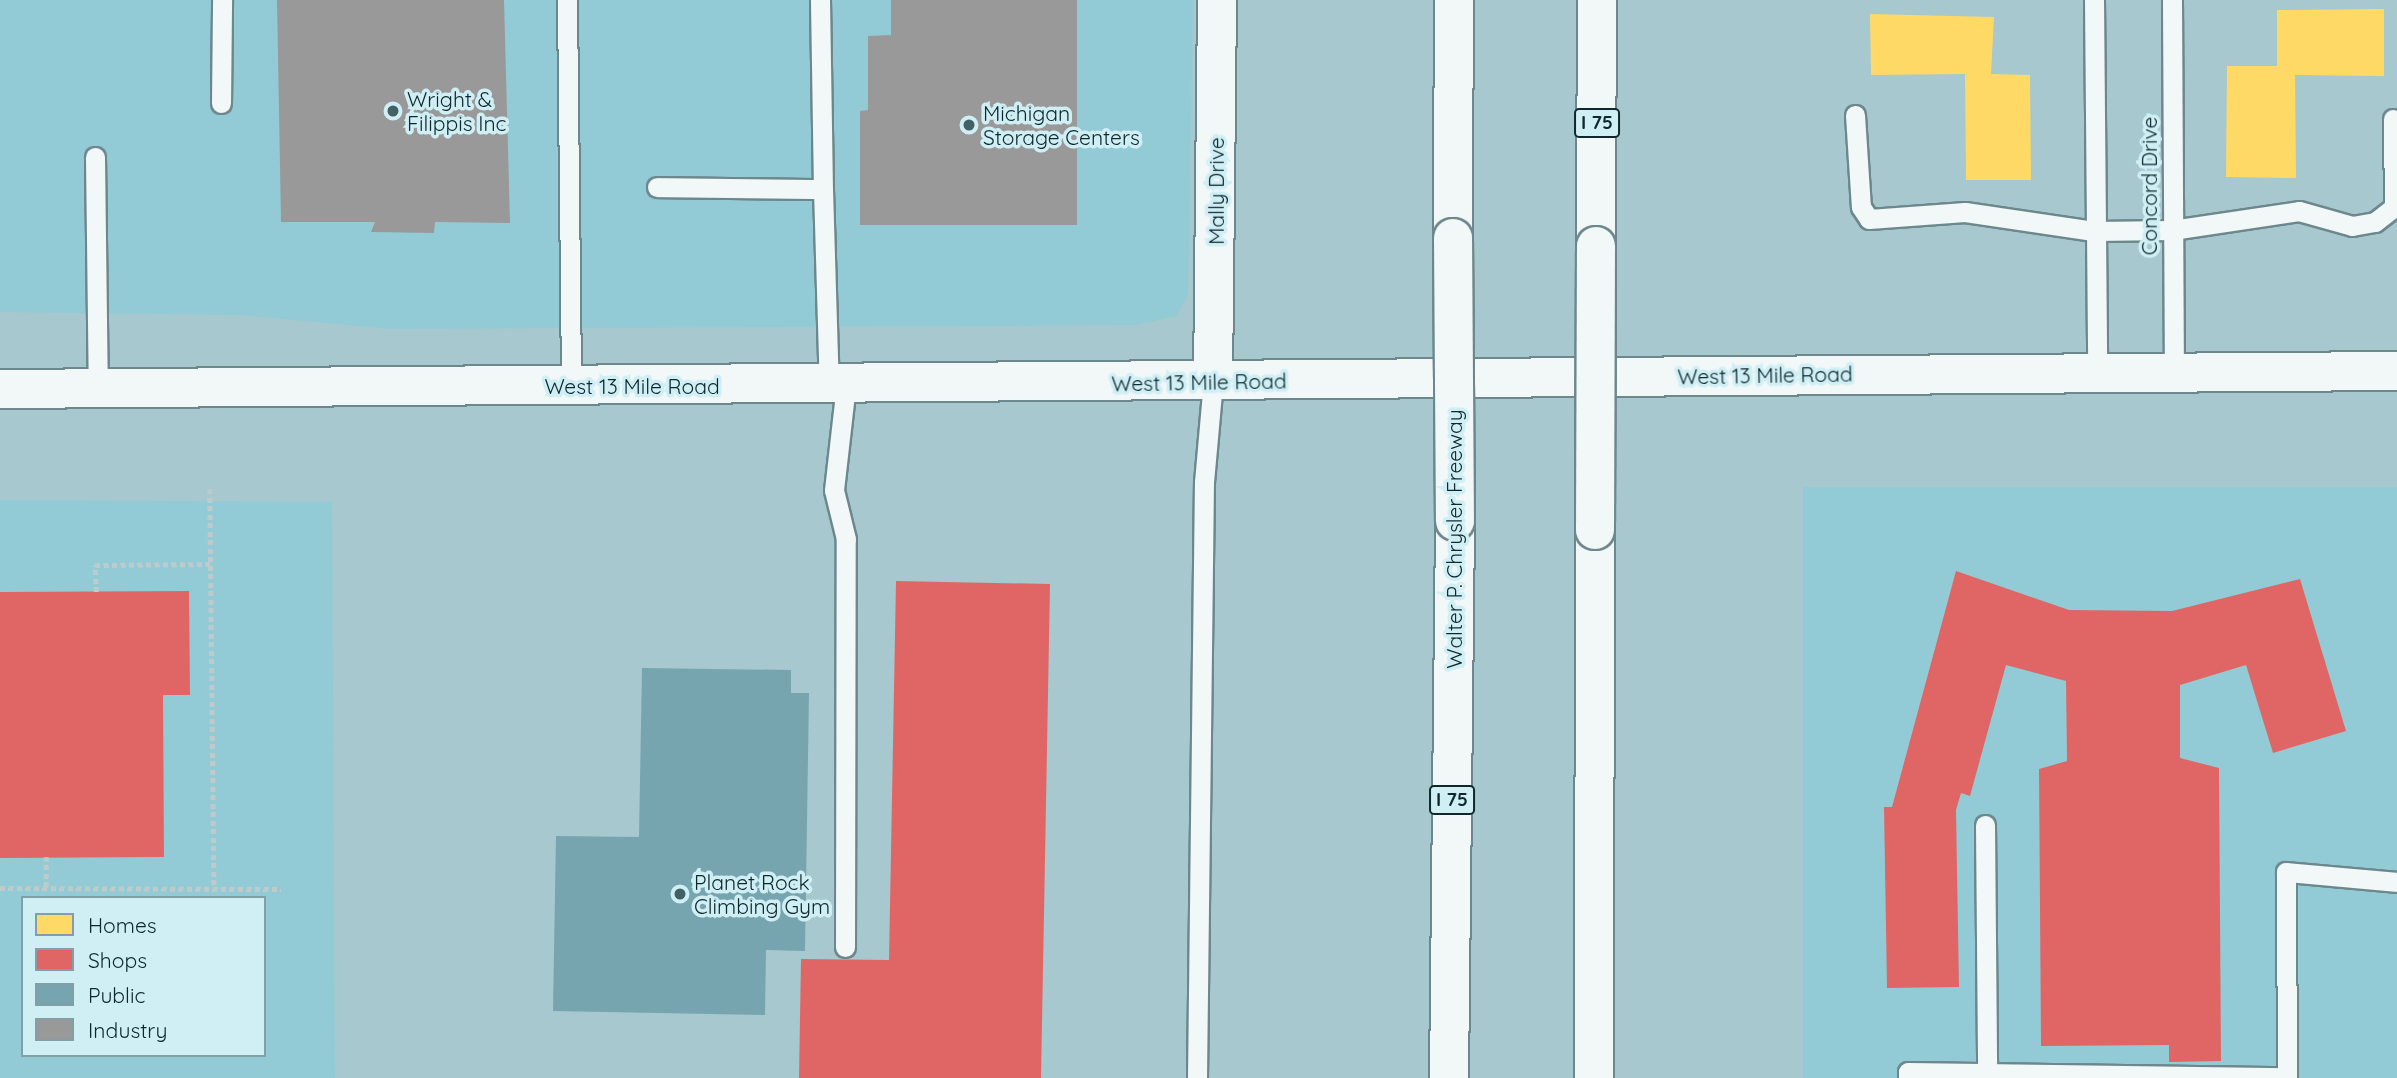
<!DOCTYPE html>
<style>
body{margin:0}
#map{position:relative;width:2397px;height:1078px;overflow:hidden;background:#a6c8ce;font-family:Quicksand,sans-serif}
div>[style]{position:absolute}
[style*='--x']{left:calc(var(--x)*1px);top:calc(var(--y)*1px);width:calc(var(--w)*1px);rotate:calc(var(--a)*1deg)}
.built>*{inset:0;background:#92cbd5;transform-origin:0 0}
.homes>*{inset:0;background:#ffd966}
.shops>*{inset:0;background:#e06666}
.public>*{inset:0;background:#76a5af}
.industry>*{inset:0;background:#999}
.path>*{height:4.5px;margin-top:-2.25px;transform-origin:0;background:repeating-linear-gradient(90deg,#bfcacb 0 5px,transparent 0 8.5px)}
.roads{filter:drop-shadow(2px 0 #6d888d) drop-shadow(-2px 0 #6d888d) drop-shadow(0 2px #6d888d) drop-shadow(0 -2px #6d888d)}
.service>*{height:19px;margin:-9.5px;padding:0 9.5px;transform-origin:9.5px;border-radius:9.5px;background:#f2f7f8}
.minor>*{height:38px;margin:-19px;padding:0 19px;transform-origin:19px;border-radius:19px;background:#f2f7f8}
.secondary>*{height:38px;margin:-19px;padding:0 19px;transform-origin:19px;border-radius:19px;background:#f2f7f8}
.motorway>*{height:38px;margin:-19px;padding:0 19px;transform-origin:19px;border-radius:19px;background:#f2f7f8}
.bridges{filter:drop-shadow(2px 0 #6d888d) drop-shadow(-2px 0 #6d888d) drop-shadow(0 2px #6d888d) drop-shadow(0 -2px #6d888d)}
.motorway-bridge>*{height:38px;margin:-19px;padding:0 19px;transform-origin:19px;border-radius:19px;background:#f2f7f8}
.dots>*{width:19px;height:19px;translate:-50% -50%;box-sizing:border-box;border:4px solid #d0eff5;border-radius:50%}
span{translate:-50% -50%;white-space:nowrap;text-align:center;line-height:1.15;-webkit-text-stroke:7px #d0eff5;paint-order:stroke}
.shield-label span{padding:2px 5px;background:#d0eff5;border:2px solid;border-radius:5px;-webkit-text-stroke-width:0}
.shield-label{font-size:19px;color:#0e282d;font-weight:700}
.poi-label{font-size:21px;color:#0e282d}
.left{translate:0 -50%;text-align:left}
.street-label{font-size:21px;color:#0e282d}
.legend{position:absolute;left:21px;top:896px;width:245px;height:161px;box-sizing:border-box;background:#d0eff5;border:2px solid #829fa5;margin:0;padding:9px 12px;list-style:none;font-size:21px;color:#0e282d}
.legend li{display:flex;align-items:center;gap:14px;height:35px}
.legend b{width:35px;border:2px solid #829fa5}
</style>
<div id="map">
<div class="built">
<div style="clip-path:polygon(0 0,1193px 0,1188px 295px,1176px 316px,1136px 325px,391px 329px,240px 315px,0 312px)"></div>
<div style="left:2397px;top:487px;width:591px;height:594px;rotate:90deg"></div>
<div style="clip-path:polygon(evenodd,0 500px,332px 502px,335px 1078px,0 1078px,0 500px,23px 898px,264px 898px,264px 1055px,23px 1055px,23px 898px)"></div>
</div>
<div class="homes">
<div style="clip-path:polygon(2384px 9px,2384px 76px,2295px 75px,2296px 178px,2226px 177px,2227px 66px,2277px 66px,2277px 10px)"></div>
<div style="clip-path:polygon(1870px 14px,1994px 17px,1991px 74px,2030px 75px,2031px 180px,1966px 180px,1965px 74px,1871px 75px)"></div>
</div>
<div class="shops">
<div style="clip-path:polygon(1956px 571px,2069px 610px,2172px 611px,2300px 579px,2346px 731px,2273px 753px,2246px 665px,2180px 685px,2180px 758px,2219px 768px,2221px 1061px,2169px 1062px,2169px 1045px,2041px 1046px,2039px 769px,2067px 761px,2066px 681px,2006px 665px,1970px 796px,1961px 793px,1956px 810px,1959px 987px,1887px 988px,1884px 807px,1892px 807px)"></div>
<div style="clip-path:polygon(896px 581px,1050px 584px,1041px 1078px,799px 1078px,801px 959px,889px 960px)"></div>
<div style="clip-path:polygon(189px 591px,190px 695px,163px 695px,164px 857px,0 858px,0 592px)"></div>
</div>
<div class="public">
<div style="clip-path:polygon(642px 668px,791px 670px,791px 693px,809px 693px,805px 951px,766px 950px,765px 1015px,553px 1011px,556px 836px,639px 837px)"></div>
</div>
<div class="industry">
<div style="clip-path:polygon(277px 0,504px 0,510px 223px,435px 222px,434px 233px,371px 232px,375px 222px,281px 222px)"></div>
<div style="clip-path:polygon(891px 0,1077px 0,1077px 225px,860px 225px,860px 111px,868px 110px,868px 36px,891px 35px)"></div>
</div>
<div class="path">
<div style="--x:210;--y:489;--w:398;--a:89.4"></div>
<div style="--x:96;--y:592;--w:27;--a:-92"></div>
<div style="--x:95;--y:565;--w:117;--a:-0.5"></div>
<div style="--x:46;--y:887;--w:30;--a:-90"></div>
<div style="--x:0;--y:888;--w:281;--a:0.2"></div>
</div>
<div class="roads">
<div class="service">
<div style="--x:567;--y:0;--w:386;--a:89.4"></div>
<div style="--x:820;--y:0;--w:189;--a:89.1"></div>
<div style="--x:2094;--y:0;--w:371;--a:89.5"></div>
<div style="--x:2172;--y:0;--w:372;--a:89.7"></div>
<div style="--x:221;--y:103;--w:103;--a:-89.4"></div>
<div style="--x:1855;--y:115;--w:92;--a:86.3"></div>
<div style="--x:1861;--y:207;--w:14;--a:56"></div>
<div style="--x:1869;--y:219;--w:96;--a:-4.2"></div>
<div style="--x:1965;--y:212;--w:130;--a:8.4"></div>
<div style="--x:2094;--y:231;--w:78;--a:-0.7"></div>
<div style="--x:2172;--y:230;--w:128;--a:-8.5"></div>
<div style="--x:2299;--y:211;--w:55;--a:15.8"></div>
<div style="--x:2352;--y:226;--w:23;--a:-10"></div>
<div style="--x:2375;--y:222;--w:24;--a:-38"></div>
<div style="--x:2394;--y:207;--w:88;--a:-90.7"></div>
<div style="--x:95;--y:157;--w:232;--a:89.3"></div>
<div style="--x:657;--y:187;--w:166;--a:0.7"></div>
<div style="--x:823;--y:189;--w:197;--a:88.3"></div>
<div style="--x:1985;--y:825;--w:247;--a:89.5"></div>
<div style="--x:845;--y:947;--w:408;--a:-89.9"></div>
<div style="--x:846;--y:539;--w:50;--a:-103.8"></div>
<div style="--x:834;--y:490;--w:106;--a:-83.5"></div>
<div style="--x:1197;--y:1078;--w:596;--a:-89.33"></div>
<div style="--x:1204;--y:482;--w:100;--a:-84.9"></div>
<div style="--x:1908;--y:1078;--w:6;--a:-90"></div>
<div style="--x:1908;--y:1072;--w:379;--a:0.8"></div>
<div style="--x:2287;--y:1078;--w:206;--a:-90.3"></div>
<div style="--x:2286;--y:872;--w:111;--a:5.1"></div>
</div>
<div class="minor">
<div style="--x:1213;--y:382;--w:382;--a:-89.4"></div>
</div>
<div class="secondary">
<div style="--x:0;--y:389;--w:2397;--a:-0.43"></div>
</div>
<div class="motorway">
<div style="--x:1453;--y:238;--w:238;--a:-89.8"></div>
<div style="--x:1596;--y:246;--w:246;--a:-89.8"></div>
<div style="--x:1449;--y:1078;--w:557;--a:-89.38"></div>
<div style="--x:1594;--y:1078;--w:548;--a:-89.9"></div>
</div>
</div>
<div class="bridges">
<div class="motorway-bridge">
<div style="--x:1453;--y:238;--w:283;--a:89.6"></div>
<div style="--x:1595;--y:530;--w:284;--a:-89.8"></div>
</div>
</div>
<div class="dots">
<div style="left:393px;top:111px;background:#436065"></div>
<div style="left:969px;top:125px;background:#436065"></div>
<div style="left:680px;top:894px;background:#436065"></div>
</div>
<div class="shield-label">
<span style="left:1597px;top:123px">I 75</span>
<span style="left:1452px;top:800px">I 75</span>
</div>
<div class="poi-label">
<span class="left" style="left:407px;top:111px">Wright &amp;<br>Filippis Inc</span>
<span class="left" style="left:983px;top:125px">Michigan<br>Storage Centers</span>
<span class="left" style="left:694px;top:894px">Planet Rock<br>Climbing Gym</span>
</div>
<div class="street-label">
<span style="left:2149px;top:186px;rotate:-90deg">Concord Drive</span>
<span style="left:1216px;top:191px;rotate:-90deg">Mally Drive</span>
<span style="left:1765px;top:375px;rotate:-1deg">West 13 Mile Road</span>
<span style="left:1199px;top:382px;rotate:-1deg">West 13 Mile Road</span>
<span style="left:632px;top:386px">West 13 Mile Road</span>
<span style="left:1454px;top:539px;rotate:-90deg">Walter P. Chrysler Freeway</span>
</div>
<ul class="legend">
<li><b style="height:19px;background:#ffd966"></b>Homes</li>
<li><b style="height:19px;background:#e06666"></b>Shops</li>
<li><b style="height:19px;background:#76a5af"></b>Public</li>
<li><b style="height:19px;background:#999"></b>Industry</li>
</ul>
</div>
